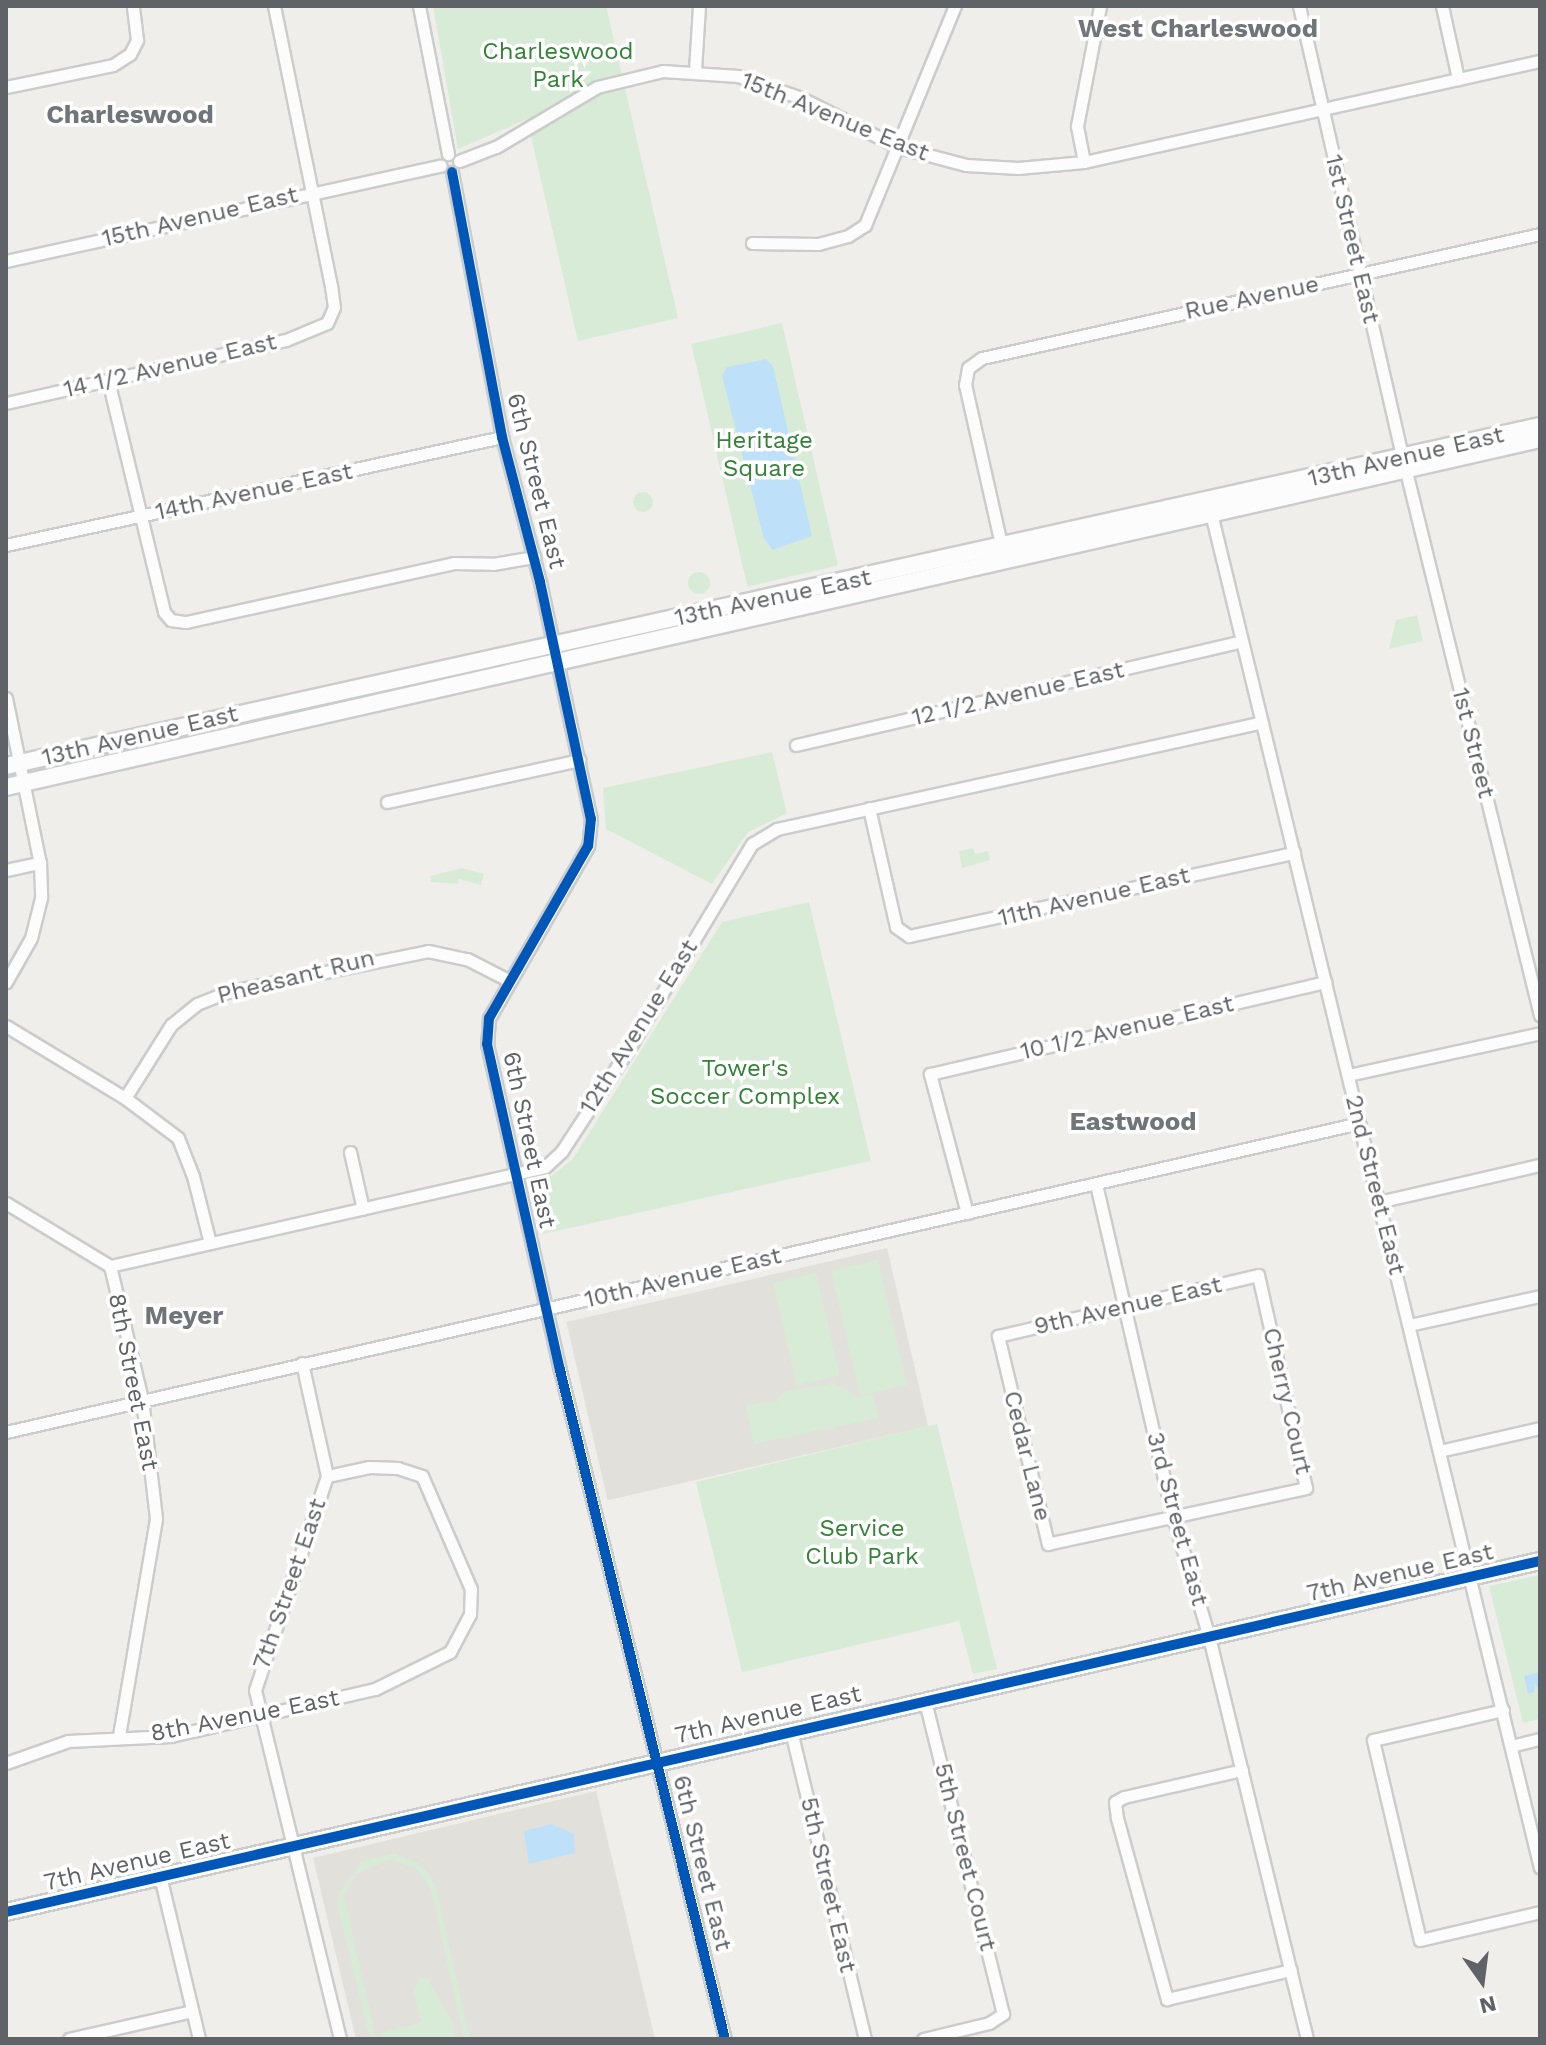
<!DOCTYPE html>
<style>
body{margin:0}
#map{position:relative;width:1546px;height:2045px;overflow:hidden;background:#efeeea;font-family:"Work Sans",sans-serif}
div>[style]{position:absolute}
[style*='--x']{left:calc(var(--x)*1px);top:calc(var(--y)*1px);width:calc(var(--w)*1px);rotate:calc(var(--a)*1deg)}
.education>*{inset:0;background:#e2e0da;transform-origin:0 0}
.green>*{inset:0;background:#d8ebd6;transform-origin:0 0}
.round{border-radius:50%}
.water>*{inset:0;background:#bfe0f9}
.roads{filter:drop-shadow(2px 0 #cbcccc) drop-shadow(-2px 0 #cbcccc) drop-shadow(0 2px #cbcccc) drop-shadow(0 -2px #cbcccc)}
.street>*{height:11px;margin:-5.5px;padding:0 5.5px;transform-origin:5.5px;border-radius:5.5px;background:#fdfcfc}
.secondary>*{height:16px;margin:-8px;padding:0 8px;transform-origin:8px;border-radius:8px;background:#fdfcfc}
.cycleway>*{height:10px;margin:-5px;padding:0 5px;transform-origin:5px;border-radius:5px;background:#0057b8}
span{translate:-50% -50%;white-space:nowrap;text-align:center;line-height:1.15;-webkit-text-stroke:7px #fff;paint-order:stroke}
.park-label{font-size:24px;color:#348238}
.street-label{font-size:24px;color:#5f6368}
.neighbourhood-label{font-size:26px;color:#70757a;font-weight:700}
.frame{position:absolute;inset:0;border:8px solid #5f6368;pointer-events:none}
.north{position:absolute;left:1442px;top:1941px;width:80px;height:80px;-webkit-text-stroke:6px #fff;paint-order:stroke;rotate:166deg;font-size:22px;font-weight:700;line-height:32px;text-align:center;color:#5f6368}
.north::after{content:'';display:block;margin:auto;width:28px;height:36px;background:#5f6368;clip-path:polygon(50% 0,100% 100%,50% 72%,0 100%)}
</style>
<div id="map">
<div class="education">
<div style="left:887px;top:1248px;width:183px;height:329px;rotate:77deg"></div>
<div style="clip-path:polygon(596px 1791px,655px 2039px,356px 2039px,313px 1858px)"></div>
</div>
<div class="green">
<div style="clip-path:polygon(433px 6px,606px 6px,678px 318px,578px 341px,527px 119px,458px 149px)"></div>
<div style="left:782px;top:323px;width:249px;height:93px;rotate:77deg"></div>
<div class="round" style="left:633px;top:492px;width:20px;height:20px"></div>
<div class="round" style="left:688px;top:572px;width:22px;height:22px"></div>
<div style="clip-path:polygon(1417px 615px,1423px 641px,1389px 649px,1396px 620px)"></div>
<div style="clip-path:polygon(772px 752px,787px 813px,748px 832px,712px 884px,606px 829px,603px 788px)"></div>
<div style="clip-path:polygon(973px 848px,975px 854px,988px 851px,990px 860px,962px 868px,959px 851px)"></div>
<div style="clip-path:polygon(462px 868px,484px 874px,481px 885px,459px 879px,458px 884px,431px 882px,430px 876px)"></div>
<div style="clip-path:polygon(809px 902px,871px 1161px,543px 1234px,531px 1181px,551px 1176px,572px 1160px,722px 922px)"></div>
<div style="left:878px;top:1260px;width:128px;height:48px;rotate:77deg"></div>
<div style="left:816px;top:1273px;width:105px;height:44px;rotate:77deg"></div>
<div style="clip-path:polygon(835px 1383px,857px 1397px,873px 1394px,879px 1418px,754px 1444px,745px 1405px,777px 1401px,783px 1392px)"></div>
<div style="clip-path:polygon(937px 1424px,997px 1669px,973px 1674px,959px 1621px,742px 1672px,696px 1482px)"></div>
<div style="clip-path:polygon(1540px 1575px,1540px 1719px,1523px 1723px,1489px 1586px)"></div>
<div style="clip-path:polygon(395px 1853px,421px 1865px,435px 1884px,470px 2039px,464px 2039px,431px 1889px,416px 1868px,390px 1859px,356px 1874px,344px 1896px,376px 2039px,370px 2039px,338px 1907px,339px 1893px,362px 1861px)"></div>
<div style="clip-path:polygon(427px 1978px,453px 2023px,456px 2039px,382px 2039px,380px 2033px,421px 2023px,414px 1990px,419px 1979px)"></div>
</div>
<div class="water">
<div style="clip-path:polygon(766px 359px,773px 366px,812px 536px,773px 550px,764px 539px,722px 376px,727px 367px)"></div>
<div style="clip-path:polygon(1540px 1672px,1540px 1694px,1535px 1683px,1534px 1692px,1528px 1694px,1524px 1676px)"></div>
<div style="clip-path:polygon(552px 1824px,574px 1834px,575px 1853px,529px 1864px,524px 1831px)"></div>
</div>
<div class="roads">
<div class="street">
<div style="--x:419;--y:6;--w:151;--a:78.9"></div>
<div style="--x:1299;--y:6;--w:465;--a:77.1"></div>
<div style="--x:1403;--y:459;--w:573;--a:76.16"></div>
<div style="--x:1442;--y:6;--w:75;--a:77.6"></div>
<div style="--x:695;--y:70;--w:64;--a:-86.4"></div>
<div style="--x:6;--y:87;--w:109;--a:-11.6"></div>
<div style="--x:113;--y:65;--w:20;--a:-33"></div>
<div style="--x:130;--y:54;--w:16;--a:-63"></div>
<div style="--x:137;--y:40;--w:34;--a:-97"></div>
<div style="--x:459;--y:161;--w:40;--a:-21"></div>
<div style="--x:496;--y:147;--w:117;--a:-30.7"></div>
<div style="--x:597;--y:87;--w:68;--a:-13.6"></div>
<div style="--x:663;--y:71;--w:75;--a:3.8"></div>
<div style="--x:738;--y:76;--w:67;--a:19.2"></div>
<div style="--x:801;--y:98;--w:109;--a:26.8"></div>
<div style="--x:898;--y:147;--w:70;--a:14.8"></div>
<div style="--x:966;--y:165;--w:52;--a:3.3"></div>
<div style="--x:1018;--y:168;--w:66;--a:-5.2"></div>
<div style="--x:1084;--y:162;--w:467;--a:-12.5"></div>
<div style="--x:1084;--y:162;--w:37;--a:-101"></div>
<div style="--x:1077;--y:126;--w:122;--a:-79.1"></div>
<div style="--x:452;--y:172;--w:270;--a:79.3"></div>
<div style="--x:502;--y:437;--w:150;--a:75.3"></div>
<div style="--x:540;--y:582;--w:242;--a:77.9"></div>
<div style="--x:591;--y:819;--w:27;--a:96"></div>
<div style="--x:588;--y:846;--w:198;--a:119.9"></div>
<div style="--x:489;--y:1018;--w:26;--a:94"></div>
<div style="--x:487;--y:1044;--w:334;--a:77.4"></div>
<div style="--x:560;--y:1370;--w:689;--a:76.15"></div>
<div style="--x:752;--y:243;--w:66;--a:0.9"></div>
<div style="--x:818;--y:244;--w:31;--a:-15"></div>
<div style="--x:848;--y:236;--w:20;--a:-33"></div>
<div style="--x:865;--y:225;--w:237;--a:-67.7"></div>
<div style="--x:6;--y:261;--w:445;--a:-12.4"></div>
<div style="--x:108;--y:380;--w:239;--a:76.4"></div>
<div style="--x:164;--y:612;--w:11;--a:49"></div>
<div style="--x:171;--y:620;--w:15;--a:8"></div>
<div style="--x:186;--y:622;--w:274;--a:-12.4"></div>
<div style="--x:454;--y:563;--w:39;--a:1"></div>
<div style="--x:493;--y:564;--w:42;--a:-9.7"></div>
<div style="--x:6;--y:403;--w:287;--a:-12.7"></div>
<div style="--x:286;--y:340;--w:44;--a:-22.5"></div>
<div style="--x:327;--y:323;--w:17;--a:-66"></div>
<div style="--x:334;--y:307;--w:21;--a:-98"></div>
<div style="--x:331;--y:286;--w:286;--a:-101.5"></div>
<div style="--x:1210;--y:509;--w:1398;--a:76.35"></div>
<div style="--x:6;--y:545;--w:508;--a:-12.28"></div>
<div style="--x:1003;--y:553;--w:172;--a:-102.7"></div>
<div style="--x:965;--y:385;--w:17;--a:-80"></div>
<div style="--x:968;--y:368;--w:17;--a:-36"></div>
<div style="--x:982;--y:358;--w:572;--a:-12.53"></div>
<div style="--x:6;--y:698;--w:168;--a:78.4"></div>
<div style="--x:40;--y:863;--w:35;--a:88"></div>
<div style="--x:41;--y:898;--w:41;--a:104"></div>
<div style="--x:31;--y:938;--w:51;--a:119.6"></div>
<div style="--x:796;--y:745;--w:456;--a:-13.1"></div>
<div style="--x:387;--y:802;--w:197;--a:-12.3"></div>
<div style="--x:869;--y:808;--w:122;--a:77.2"></div>
<div style="--x:896;--y:927;--w:16;--a:35"></div>
<div style="--x:909;--y:936;--w:394;--a:-12.2"></div>
<div style="--x:6;--y:870;--w:35;--a:-12"></div>
<div style="--x:6;--y:1026;--w:139;--a:31.2"></div>
<div style="--x:125;--y:1098;--w:66;--a:37"></div>
<div style="--x:178;--y:1138;--w:41;--a:68.5"></div>
<div style="--x:193;--y:1176;--w:69;--a:75.8"></div>
<div style="--x:1348;--y:1075;--w:197;--a:-12.3"></div>
<div style="--x:125;--y:1098;--w:86;--a:-57.8"></div>
<div style="--x:171;--y:1025;--w:33;--a:-39"></div>
<div style="--x:197;--y:1004;--w:32;--a:-22"></div>
<div style="--x:227;--y:992;--w:205;--a:-11.5"></div>
<div style="--x:428;--y:951;--w:40;--a:12"></div>
<div style="--x:467;--y:959;--w:48;--a:27.1"></div>
<div style="--x:350;--y:1152;--w:58;--a:77.2"></div>
<div style="--x:1096;--y:1184;--w:342;--a:77"></div>
<div style="--x:1173;--y:1517;--w:125;--a:73.3"></div>
<div style="--x:1209;--y:1637;--w:414;--a:76.3"></div>
<div style="--x:1378;--y:1202;--w:166;--a:-12.9"></div>
<div style="--x:6;--y:1203;--w:122;--a:31.2"></div>
<div style="--x:110;--y:1266;--w:446;--a:-12.8"></div>
<div style="--x:545;--y:1167;--w:23;--a:-43"></div>
<div style="--x:562;--y:1151;--w:126;--a:-56.9"></div>
<div style="--x:631;--y:1045;--w:235;--a:-59"></div>
<div style="--x:752;--y:844;--w:29;--a:-31"></div>
<div style="--x:777;--y:829;--w:494;--a:-12.4"></div>
<div style="--x:967;--y:1213;--w:144;--a:-104.9"></div>
<div style="--x:930;--y:1074;--w:406;--a:-13.1"></div>
<div style="--x:110;--y:1266;--w:137;--a:76.5"></div>
<div style="--x:142;--y:1399;--w:121;--a:83.3"></div>
<div style="--x:156;--y:1519;--w:220;--a:99.7"></div>
<div style="--x:1258;--y:1275;--w:218;--a:77.3"></div>
<div style="--x:1306;--y:1488;--w:264;--a:167.8"></div>
<div style="--x:1048;--y:1544;--w:214;--a:-103.5"></div>
<div style="--x:998;--y:1336;--w:267;--a:-13.2"></div>
<div style="--x:1409;--y:1325;--w:134;--a:-12.5"></div>
<div style="--x:302;--y:1363;--w:116;--a:77.5"></div>
<div style="--x:327;--y:1476;--w:226;--a:108.6"></div>
<div style="--x:255;--y:1690;--w:359;--a:76.3"></div>
<div style="--x:6;--y:1432;--w:1388;--a:-12.86"></div>
<div style="--x:1439;--y:1451;--w:104;--a:-12.8"></div>
<div style="--x:1503;--y:1710;--w:133;--a:167"></div>
<div style="--x:1373;--y:1740;--w:205;--a:76.8"></div>
<div style="--x:1420;--y:1940;--w:123;--a:-13.1"></div>
<div style="--x:791;--y:1731;--w:317;--a:76.5"></div>
<div style="--x:1511;--y:1746;--w:30;--a:-14"></div>
<div style="--x:6;--y:1763;--w:66;--a:-19.5"></div>
<div style="--x:68;--y:1741;--w:103;--a:-2.8"></div>
<div style="--x:171;--y:1736;--w:209;--a:-13"></div>
<div style="--x:375;--y:1689;--w:84;--a:-26.3"></div>
<div style="--x:450;--y:1652;--w:43;--a:-62.2"></div>
<div style="--x:470;--y:1614;--w:25;--a:-88"></div>
<div style="--x:471;--y:1589;--w:123;--a:-113.4"></div>
<div style="--x:422;--y:1476;--w:25;--a:-162"></div>
<div style="--x:398;--y:1468;--w:29;--a:-178"></div>
<div style="--x:369;--y:1467;--w:43;--a:167.9"></div>
<div style="--x:1242;--y:1770;--w:121;--a:167.1"></div>
<div style="--x:1124;--y:1797;--w:10;--a:151"></div>
<div style="--x:1115;--y:1802;--w:16;--a:83"></div>
<div style="--x:1117;--y:1818;--w:188;--a:74.6"></div>
<div style="--x:1167;--y:1999;--w:127;--a:-13.2"></div>
<div style="--x:160;--y:1876;--w:168;--a:76.5"></div>
<div style="--x:69;--y:2039;--w:126;--a:-12.8"></div>
<div style="--x:923;--y:2039;--w:68;--a:-13.6"></div>
<div style="--x:989;--y:2023;--w:17;--a:-33"></div>
<div style="--x:1003;--y:2014;--w:324;--a:-104"></div>
</div>
<div class="secondary">
<div style="--x:6;--y:766;--w:1571;--a:-12.5"></div>
<div style="--x:6;--y:787;--w:1573;--a:-12.78"></div>
<div style="--x:6;--y:1912;--w:1574;--a:-12.89"></div>
</div>
</div>
<div class="cycleway">
<div style="--x:452;--y:172;--w:270;--a:79.3"></div>
<div style="--x:502;--y:437;--w:150;--a:75.3"></div>
<div style="--x:540;--y:582;--w:242;--a:77.9"></div>
<div style="--x:591;--y:819;--w:27;--a:96"></div>
<div style="--x:588;--y:846;--w:198;--a:119.9"></div>
<div style="--x:489;--y:1018;--w:26;--a:94"></div>
<div style="--x:487;--y:1044;--w:334;--a:77.4"></div>
<div style="--x:560;--y:1370;--w:689;--a:76.15"></div>
<div style="--x:6;--y:1912;--w:1574;--a:-12.89"></div>
</div>
<div class="park-label">
<span style="left:558px;top:66px">Charleswood<br>Park</span>
<span style="left:764px;top:455px">Heritage<br>Square</span>
<span style="left:745px;top:1083px">Tower's<br>Soccer Complex</span>
<span style="left:862px;top:1543px">Service<br>Club Park</span>
</div>
<div class="street-label">
<span style="left:835px;top:117px;rotate:22deg">15th Avenue East</span>
<span style="left:200px;top:217px;rotate:-13deg">15th Avenue East</span>
<span style="left:1352px;top:239px;rotate:77deg">1st Street East</span>
<span style="left:1252px;top:298px;rotate:-12deg">Rue Avenue</span>
<span style="left:170px;top:366px;rotate:-13deg">14 1/2 Avenue East</span>
<span style="left:1406px;top:457px;rotate:-13deg">13th Avenue East</span>
<span style="left:536px;top:481px;rotate:76deg">6th Street East</span>
<span style="left:254px;top:492px;rotate:-12deg">14th Avenue East</span>
<span style="left:773px;top:598px;rotate:-12deg">13th Avenue East</span>
<span style="left:1018px;top:694px;rotate:-13deg">12 1/2 Avenue East</span>
<span style="left:140px;top:736px;rotate:-13deg">13th Avenue East</span>
<span style="left:1473px;top:743px;rotate:76deg">1st Street</span>
<span style="left:1094px;top:897px;rotate:-13deg">11th Avenue East</span>
<span style="left:296px;top:977px;rotate:-14deg">Pheasant Run</span>
<span style="left:639px;top:1027px;rotate:-58deg">12th Avenue East</span>
<span style="left:1127px;top:1028px;rotate:-13deg">10 1/2 Avenue East</span>
<span style="left:529px;top:1140px;rotate:78deg">6th Street East</span>
<span style="left:1375px;top:1185px;rotate:76deg">2nd Street East</span>
<span style="left:683px;top:1278px;rotate:-13deg">10th Avenue East</span>
<span style="left:1128px;top:1306px;rotate:-13deg">9th Avenue East</span>
<span style="left:133px;top:1382px;rotate:79deg">8th Street East</span>
<span style="left:1287px;top:1401px;rotate:77deg">Cherry Court</span>
<span style="left:1027px;top:1456px;rotate:76deg">Cedar Lane</span>
<span style="left:1177px;top:1519px;rotate:75deg">3rd Street East</span>
<span style="left:1400px;top:1573px;rotate:-13deg">7th Avenue East</span>
<span style="left:290px;top:1584px;rotate:-71deg">7th Street East</span>
<span style="left:768px;top:1715px;rotate:-13deg">7th Avenue East</span>
<span style="left:245px;top:1716px;rotate:-11deg">8th Avenue East</span>
<span style="left:965px;top:1857px;rotate:76deg">5th Street Court</span>
<span style="left:137px;top:1862px;rotate:-13deg">7th Avenue East</span>
<span style="left:702px;top:1863px;rotate:76deg">6th Street East</span>
<span style="left:828px;top:1885px;rotate:77deg">5th Street East</span>
</div>
<div class="neighbourhood-label">
<span style="left:1198px;top:29px">West Charleswood</span>
<span style="left:130px;top:115px">Charleswood</span>
<span style="left:1133px;top:1122px">Eastwood</span>
<span style="left:184px;top:1316px">Meyer</span>
</div>
<div class="frame"></div>
<div class="north">N</div>
</div>
